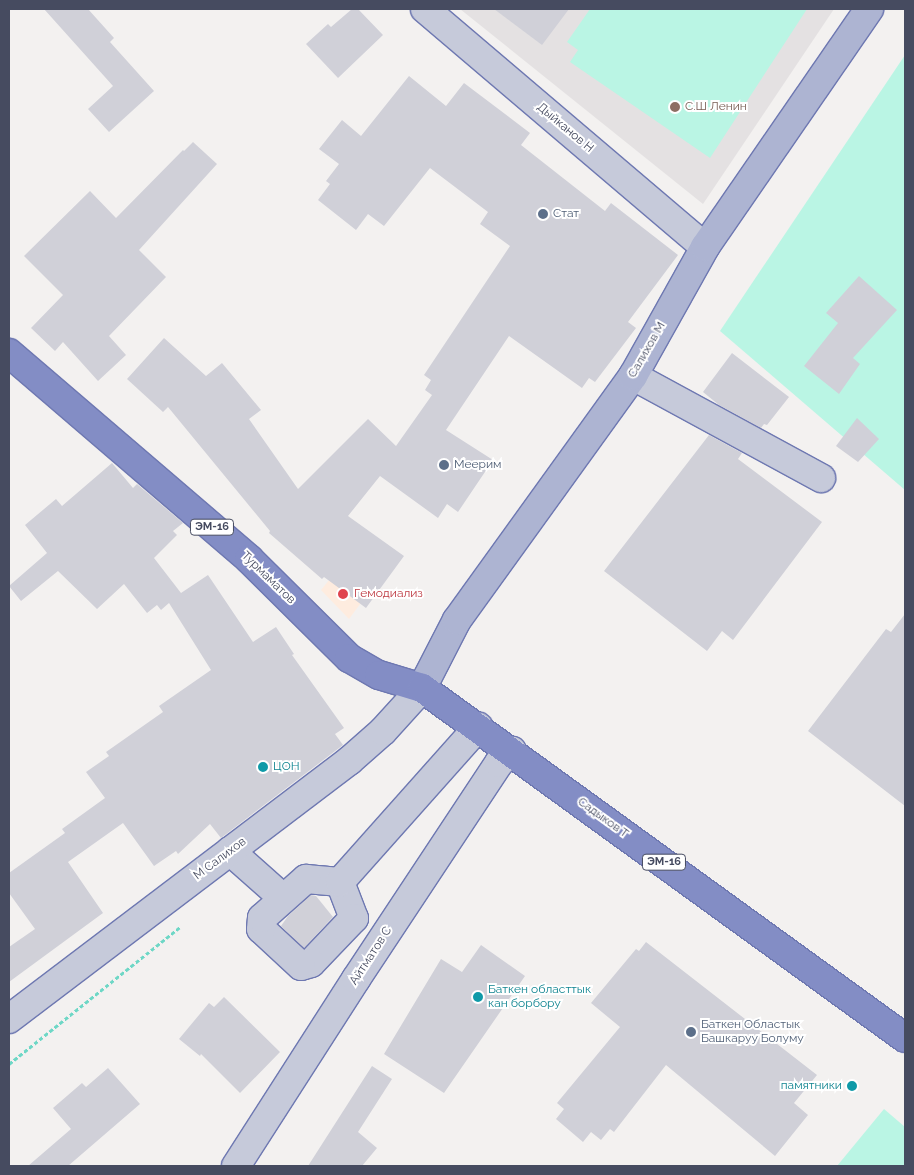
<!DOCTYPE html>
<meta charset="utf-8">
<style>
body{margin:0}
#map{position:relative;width:914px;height:1175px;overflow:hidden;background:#f3f1f0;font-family:Raleway,sans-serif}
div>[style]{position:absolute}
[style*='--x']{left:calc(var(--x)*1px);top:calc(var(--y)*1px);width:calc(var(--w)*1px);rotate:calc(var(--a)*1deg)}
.education>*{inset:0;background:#e4e1e2}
.medical>*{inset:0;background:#feecdf}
.green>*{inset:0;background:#baf5e4}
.building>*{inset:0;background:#d0d0d8}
.path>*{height:3px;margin-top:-1.5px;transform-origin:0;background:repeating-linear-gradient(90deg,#6ed7c6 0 4px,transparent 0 6.5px)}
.roads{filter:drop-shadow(1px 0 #6e78b1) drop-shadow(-1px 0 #6e78b1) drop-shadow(0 1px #6e78b1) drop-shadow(0 -1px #6e78b1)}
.minor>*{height:28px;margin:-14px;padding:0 14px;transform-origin:14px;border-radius:14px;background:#c6cada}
.major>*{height:28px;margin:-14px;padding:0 14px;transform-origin:14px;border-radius:14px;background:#adb4d2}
.highway>*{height:28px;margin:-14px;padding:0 14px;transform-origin:14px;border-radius:14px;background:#838dc5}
.dots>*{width:14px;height:14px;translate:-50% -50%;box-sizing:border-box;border:2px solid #fff;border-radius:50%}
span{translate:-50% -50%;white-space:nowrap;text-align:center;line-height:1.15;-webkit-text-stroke:4px #fff;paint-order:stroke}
.shield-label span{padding:1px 4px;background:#fff;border:1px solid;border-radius:4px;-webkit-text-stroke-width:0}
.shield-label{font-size:11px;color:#464b60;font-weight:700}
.education-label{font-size:12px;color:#785e54}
.left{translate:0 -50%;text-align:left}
.street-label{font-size:12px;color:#464b60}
.service-label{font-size:12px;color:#4e5e75}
.health-label{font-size:12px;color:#be3a42}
.culture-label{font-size:12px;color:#0d838f}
.right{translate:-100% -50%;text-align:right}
.frame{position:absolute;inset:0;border:10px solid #464b60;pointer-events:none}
</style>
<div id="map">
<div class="education">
<div style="clip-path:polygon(460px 9px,834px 9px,703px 204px)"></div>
</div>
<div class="medical">
<div style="clip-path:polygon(368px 532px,375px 584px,349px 619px,321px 590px)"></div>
</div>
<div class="green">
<div style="clip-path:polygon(590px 9px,807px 9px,710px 158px,570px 62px,578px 50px,567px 42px)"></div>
<div style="clip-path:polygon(905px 55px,905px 490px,720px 331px)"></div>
<div style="clip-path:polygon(884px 1109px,905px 1127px,905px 1166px,837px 1166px)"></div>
</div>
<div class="building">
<div style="clip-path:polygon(44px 9px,88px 9px,114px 38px,110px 42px,154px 91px,109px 132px,88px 109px,113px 86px)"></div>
<div style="clip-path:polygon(352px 9px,358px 9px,383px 35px,338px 78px,306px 44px,328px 24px,331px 27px)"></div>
<div style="clip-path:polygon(494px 9px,569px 9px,542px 45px)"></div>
<div style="clip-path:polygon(409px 76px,446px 106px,464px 83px,530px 133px,521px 145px,605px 211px,611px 203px,678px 255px,628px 322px,636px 328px,595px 382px,589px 378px,582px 388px,509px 336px,446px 430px,493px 460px,458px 512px,447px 504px,438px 518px,380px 476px,348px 516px,404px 556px,366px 608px,324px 577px,322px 579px,269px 533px,270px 531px,168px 407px,163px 412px,127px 379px,164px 338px,206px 376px,222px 363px,261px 410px,249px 419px,298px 489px,368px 419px,396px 446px,432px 395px,425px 390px,431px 380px,424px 375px,510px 246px,480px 224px,488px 212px,430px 168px,384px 226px,368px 214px,356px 230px,318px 200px,330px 184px,326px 181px,339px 164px,319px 149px,342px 120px,361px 136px)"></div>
<div style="clip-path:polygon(193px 142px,217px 164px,139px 250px,166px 277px,109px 336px,126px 355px,98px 381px,63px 342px,55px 351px,31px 328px,63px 295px,24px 256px,90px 191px,116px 218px,183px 150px,184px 151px)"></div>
<div style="clip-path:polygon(859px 276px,897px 310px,853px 358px,860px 364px,839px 394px,804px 366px,838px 323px,826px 313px)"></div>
<div style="clip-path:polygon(732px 353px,789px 397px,767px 425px,764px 424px,761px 428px,719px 405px,703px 392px)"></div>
<div style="clip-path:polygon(857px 418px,879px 439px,858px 462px,836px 446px)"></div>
<div style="clip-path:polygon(709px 435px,742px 453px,738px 459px,822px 522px,733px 640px,722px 631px,707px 651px,604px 571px)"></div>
<div style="clip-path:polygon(112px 463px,133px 488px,137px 484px,183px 523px,173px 531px,177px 535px,154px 558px,181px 593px,208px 575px,253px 642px,276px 627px,294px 654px,292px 655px,344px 728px,335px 734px,343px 745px,221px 838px,210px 824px,178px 854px,176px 851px,154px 866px,123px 823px,68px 862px,103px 913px,9px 982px,9px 947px,35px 929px,9px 893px,9px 873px,65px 833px,62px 829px,105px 798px,86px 772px,109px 756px,106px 752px,163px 712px,159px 706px,211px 670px,169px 603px,161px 610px,157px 605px,147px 613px,124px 584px,97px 609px,58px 571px,21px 601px,9px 586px,47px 553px,25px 525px,56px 499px,62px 506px)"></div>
<div style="clip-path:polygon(905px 614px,905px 806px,808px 731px,886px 629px,891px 632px)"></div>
<div style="clip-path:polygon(311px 895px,316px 896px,333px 917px,304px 948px,281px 926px,288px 916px)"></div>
<div style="clip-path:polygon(646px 942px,817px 1075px,794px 1103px,808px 1115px,775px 1156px,666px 1065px,614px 1132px,610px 1129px,601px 1140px,591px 1132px,583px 1142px,556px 1119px,564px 1109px,557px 1103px,620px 1027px,591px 1003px,636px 949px,639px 951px)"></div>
<div style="clip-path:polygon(481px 945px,525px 976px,444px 1093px,384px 1054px,441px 959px,462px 972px)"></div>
<div style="clip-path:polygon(224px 997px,280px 1052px,240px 1093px,201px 1054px,200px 1056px,179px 1039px,209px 1003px,214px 1007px)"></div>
<div style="clip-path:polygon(372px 1066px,392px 1079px,358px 1132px,377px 1148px,362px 1166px,308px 1166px)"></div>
<div style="clip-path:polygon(108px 1068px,140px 1104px,68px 1166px,28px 1166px,71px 1129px,53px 1108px,82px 1083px,86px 1087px)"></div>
</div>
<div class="path">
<div style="--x:9;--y:1064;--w:219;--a:-38.7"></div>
</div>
<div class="roads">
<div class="minor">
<div style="--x:425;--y:9;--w:367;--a:40.4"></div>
<div style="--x:633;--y:376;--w:214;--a:28.5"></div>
<div style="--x:230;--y:851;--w:71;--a:41.6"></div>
<div style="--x:306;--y:879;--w:34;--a:5"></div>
<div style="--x:340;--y:882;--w:39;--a:69"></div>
<div style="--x:354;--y:918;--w:62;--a:133.7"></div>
<div style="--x:311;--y:963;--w:10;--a:163"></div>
<div style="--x:301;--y:966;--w:54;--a:-137.2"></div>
<div style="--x:261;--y:929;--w:11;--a:-85"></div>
<div style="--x:262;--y:918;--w:59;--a:-41.6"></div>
<div style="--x:340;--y:882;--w:208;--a:-48.3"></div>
<div style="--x:9;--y:1019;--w:427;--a:-37.2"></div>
<div style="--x:349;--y:761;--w:45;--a:-41.4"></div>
<div style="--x:383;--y:731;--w:58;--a:-47.8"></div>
<div style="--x:236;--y:1166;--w:222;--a:-57.3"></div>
<div style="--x:356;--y:979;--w:259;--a:-56.5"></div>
<div style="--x:499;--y:763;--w:18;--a:-43"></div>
</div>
<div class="major">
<div style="--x:422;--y:688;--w:76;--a:-62.8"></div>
<div style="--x:457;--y:620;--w:301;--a:-54.2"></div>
<div style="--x:633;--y:376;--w:148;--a:-60.8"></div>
<div style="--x:705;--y:247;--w:289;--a:-55.4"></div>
</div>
<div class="highway">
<div style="--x:9;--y:353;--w:316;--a:40.6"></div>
<div style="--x:249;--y:559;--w:141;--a:44.7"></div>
<div style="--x:349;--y:658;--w:34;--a:30"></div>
<div style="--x:379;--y:675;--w:45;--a:16.8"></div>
<div style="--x:422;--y:688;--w:596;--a:35.93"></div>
</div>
</div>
<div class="dots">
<div style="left:675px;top:107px;background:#8d6e63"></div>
<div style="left:543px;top:214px;background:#5c6f8a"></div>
<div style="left:444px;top:465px;background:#5c6f8a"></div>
<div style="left:343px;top:594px;background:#e0444e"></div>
<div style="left:263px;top:767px;background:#0f9aa8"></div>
<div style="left:478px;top:997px;background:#0f9aa8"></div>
<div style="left:691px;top:1032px;background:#5c6f8a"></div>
<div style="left:852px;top:1086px;background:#0f9aa8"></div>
</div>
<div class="shield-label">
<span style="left:212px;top:527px">ЭМ-16</span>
<span style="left:664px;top:862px">ЭМ-16</span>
</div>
<div class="education-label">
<span class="left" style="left:685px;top:107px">С.Ш Ленин</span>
</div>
<div class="street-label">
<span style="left:565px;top:128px;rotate:40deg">Дыйканов Н</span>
<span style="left:647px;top:350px;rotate:-60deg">Салихов М</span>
<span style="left:268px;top:578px;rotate:44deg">Турмаматов</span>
<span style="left:603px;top:818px;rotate:36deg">Садыков Т</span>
<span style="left:220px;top:859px;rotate:-37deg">М Салихов</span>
<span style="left:371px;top:956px;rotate:-57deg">Айтматов С</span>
</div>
<div class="service-label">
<span class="left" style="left:553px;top:214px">Стат</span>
<span class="left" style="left:454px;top:465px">Меерим</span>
<span class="left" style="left:701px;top:1032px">Баткен Областык<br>Башкаруу Болуму</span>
</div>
<div class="health-label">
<span class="left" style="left:354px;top:594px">Гемодиализ</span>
</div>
<div class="culture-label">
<span class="left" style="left:273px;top:767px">ЦОН</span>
<span class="left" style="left:488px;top:997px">Баткен областтык<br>кан борбору</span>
<span class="right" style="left:842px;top:1086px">памятники</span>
</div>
<div class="frame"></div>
</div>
